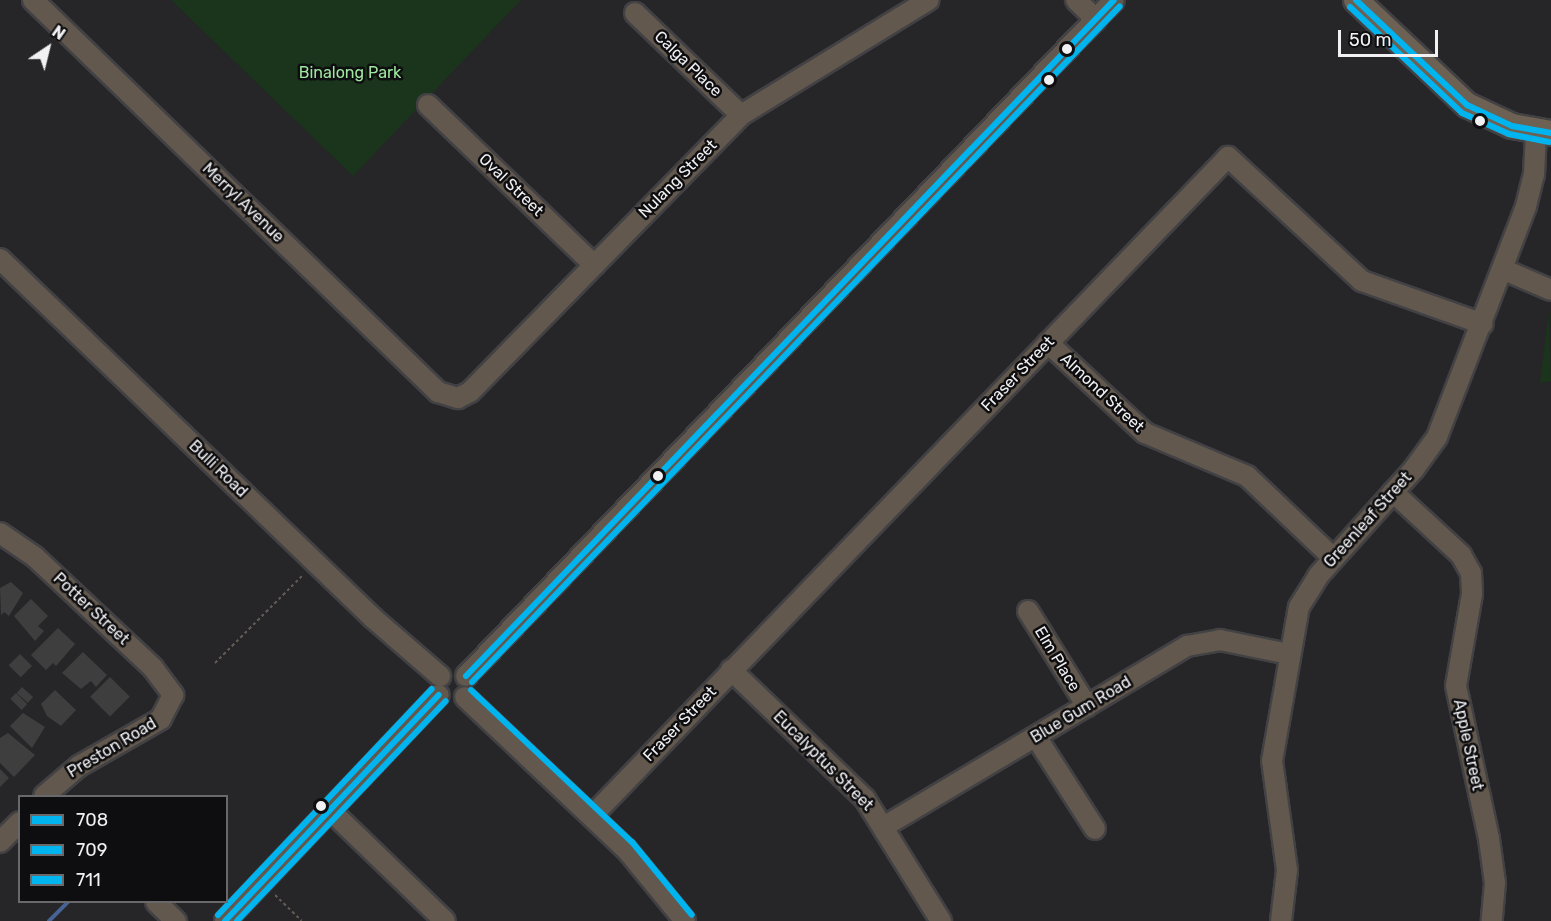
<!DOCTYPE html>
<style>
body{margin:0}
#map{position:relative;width:1551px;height:921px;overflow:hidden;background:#262527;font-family:Rubik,sans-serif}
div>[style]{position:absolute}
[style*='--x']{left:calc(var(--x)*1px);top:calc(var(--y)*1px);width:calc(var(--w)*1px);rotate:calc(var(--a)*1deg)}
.green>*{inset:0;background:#1a351b}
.stream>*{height:4px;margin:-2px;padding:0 2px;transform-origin:2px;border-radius:2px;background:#466394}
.building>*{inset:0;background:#3e3e3f;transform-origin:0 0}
.path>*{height:2px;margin-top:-1px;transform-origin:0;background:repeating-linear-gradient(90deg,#615b54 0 3px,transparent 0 6px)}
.roads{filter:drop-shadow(2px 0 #424144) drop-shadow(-2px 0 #424144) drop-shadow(0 2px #424144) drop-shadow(0 -2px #424144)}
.minor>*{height:20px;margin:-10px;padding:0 10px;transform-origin:10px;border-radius:10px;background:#62584d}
.major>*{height:24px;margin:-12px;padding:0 12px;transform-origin:12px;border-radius:12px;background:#6d6153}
.bus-1>*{height:6px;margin:-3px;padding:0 3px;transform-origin:3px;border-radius:3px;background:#00b5ef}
.bus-2>*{height:6px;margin:-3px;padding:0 3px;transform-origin:3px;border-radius:3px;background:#00b5ef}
.bus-3>*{height:6px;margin:-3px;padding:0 3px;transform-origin:3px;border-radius:3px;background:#00b5ef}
.dots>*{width:16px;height:16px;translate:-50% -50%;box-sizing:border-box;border:3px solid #0e0e10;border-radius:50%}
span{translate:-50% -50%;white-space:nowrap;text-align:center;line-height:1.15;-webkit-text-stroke:5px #0e0e10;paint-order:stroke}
.street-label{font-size:16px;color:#f1f0f3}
.park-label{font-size:16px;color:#9fe79e}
.legend{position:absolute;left:18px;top:795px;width:210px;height:108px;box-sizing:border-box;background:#0e0e10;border:2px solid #69686b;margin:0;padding:8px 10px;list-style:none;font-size:18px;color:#f1f0f3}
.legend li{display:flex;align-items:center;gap:12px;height:30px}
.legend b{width:30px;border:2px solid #69686b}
.north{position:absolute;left:18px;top:18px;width:60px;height:60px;-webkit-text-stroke:4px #0e0e10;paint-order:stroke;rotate:35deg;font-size:16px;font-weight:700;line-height:24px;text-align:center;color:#f1f0f3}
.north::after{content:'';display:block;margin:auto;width:21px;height:27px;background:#f1f0f3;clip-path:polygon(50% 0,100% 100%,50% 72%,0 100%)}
.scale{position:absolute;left:1338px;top:30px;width:100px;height:27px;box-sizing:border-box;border:3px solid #f1f0f3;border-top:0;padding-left:8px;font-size:18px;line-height:21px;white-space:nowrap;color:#f1f0f3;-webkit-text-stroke:4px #0e0e10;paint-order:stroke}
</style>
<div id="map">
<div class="green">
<div style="clip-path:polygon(171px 0,521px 0,353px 176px)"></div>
<div style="clip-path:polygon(1549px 310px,1551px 381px,1540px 383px)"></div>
</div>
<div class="stream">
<div style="--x:49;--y:921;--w:27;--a:-45"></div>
</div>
<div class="building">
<div style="clip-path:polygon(11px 582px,23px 593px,9px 616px,4px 612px,1px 615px,0 588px)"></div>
<div style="clip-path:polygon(31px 599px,48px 616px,38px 626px,44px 631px,35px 641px,14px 616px)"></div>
<div style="clip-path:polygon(58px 628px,75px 644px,56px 666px,53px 663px,46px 670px,31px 655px)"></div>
<div style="clip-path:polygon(83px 652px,107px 675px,96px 687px,91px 681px,81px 689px,62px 673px)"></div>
<div style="left:20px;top:654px;width:17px;height:16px;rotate:45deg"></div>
<div style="left:110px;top:677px;width:28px;height:28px;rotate:45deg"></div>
<div style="left:22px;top:687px;width:15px;height:8px;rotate:42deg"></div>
<div style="clip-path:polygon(55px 690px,76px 710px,61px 726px,47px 716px,41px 704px)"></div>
<div style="left:16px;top:693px;width:16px;height:8px;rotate:45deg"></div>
<div style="clip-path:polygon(23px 713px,45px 727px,32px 748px,10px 726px)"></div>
<div style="clip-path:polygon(8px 733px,35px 755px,14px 777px,0 763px,0 738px)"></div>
<div style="clip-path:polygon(0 769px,9px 778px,0 787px)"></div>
</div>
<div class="path">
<div style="--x:215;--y:663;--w:124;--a:-45"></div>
<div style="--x:275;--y:895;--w:37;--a:44"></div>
</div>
<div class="roads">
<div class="minor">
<div style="--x:33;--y:0;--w:564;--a:44.07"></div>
<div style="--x:438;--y:392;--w:21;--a:17"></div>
<div style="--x:458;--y:398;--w:13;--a:-27"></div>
<div style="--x:470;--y:392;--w:388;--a:-45.6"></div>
<div style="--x:741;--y:115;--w:220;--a:-31.5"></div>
<div style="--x:1076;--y:0;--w:28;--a:44"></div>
<div style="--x:635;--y:13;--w:147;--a:43.9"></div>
<div style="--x:428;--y:105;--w:231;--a:43.9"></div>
<div style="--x:0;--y:259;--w:518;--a:43.9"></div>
<div style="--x:373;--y:618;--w:89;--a:40.9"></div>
<div style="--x:1502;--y:269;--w:53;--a:23.2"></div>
<div style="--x:1048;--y:343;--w:132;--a:42.9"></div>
<div style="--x:1145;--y:433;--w:111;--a:22.9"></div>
<div style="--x:1247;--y:476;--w:119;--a:43.6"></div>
<div style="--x:1393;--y:492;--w:93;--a:42.8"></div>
<div style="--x:1461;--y:555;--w:21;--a:61"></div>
<div style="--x:1471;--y:573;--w:21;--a:87"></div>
<div style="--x:1472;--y:594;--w:93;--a:99.9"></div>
<div style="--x:1456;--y:686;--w:157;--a:77.8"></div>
<div style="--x:1489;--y:839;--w:44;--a:82.2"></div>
<div style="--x:1495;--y:883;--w:38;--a:95"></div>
<div style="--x:0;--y:533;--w:42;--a:34.4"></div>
<div style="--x:35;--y:557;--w:162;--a:43.2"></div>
<div style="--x:153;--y:668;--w:34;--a:53"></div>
<div style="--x:173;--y:695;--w:27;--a:117"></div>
<div style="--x:161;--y:719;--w:95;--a:150.2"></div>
<div style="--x:79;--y:766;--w:46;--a:139.4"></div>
<div style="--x:1028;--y:611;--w:112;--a:58.2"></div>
<div style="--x:731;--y:670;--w:186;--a:43.9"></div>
<div style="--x:865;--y:799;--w:144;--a:58.1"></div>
<div style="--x:466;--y:676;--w:936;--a:-46.21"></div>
<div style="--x:465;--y:697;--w:221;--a:43.4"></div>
<div style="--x:626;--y:849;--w:93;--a:50.7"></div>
<div style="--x:1036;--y:737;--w:109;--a:57.3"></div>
<div style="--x:331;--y:811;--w:158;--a:44"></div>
<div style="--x:592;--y:816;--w:916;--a:-46.02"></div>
<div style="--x:1228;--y:157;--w:183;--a:42.8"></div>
<div style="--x:1362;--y:281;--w:128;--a:19.6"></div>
<div style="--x:885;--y:826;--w:352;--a:-30.8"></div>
<div style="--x:1187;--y:646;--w:34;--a:-10"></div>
<div style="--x:1220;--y:640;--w:70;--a:11.5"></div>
<div style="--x:0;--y:842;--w:28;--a:-45"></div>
<div style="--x:156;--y:902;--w:28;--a:44"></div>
<div style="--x:225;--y:921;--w:311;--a:-46.6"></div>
<div style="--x:1281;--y:921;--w:51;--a:-83.3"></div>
<div style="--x:1287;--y:870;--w:110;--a:-97.8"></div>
<div style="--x:1272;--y:761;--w:156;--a:-80.1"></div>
<div style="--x:1299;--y:607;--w:36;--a:-58"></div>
<div style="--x:1318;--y:576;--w:144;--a:-48.1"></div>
<div style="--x:1414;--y:469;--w:39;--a:-54"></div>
<div style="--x:1437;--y:437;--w:248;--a:-68.9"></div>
<div style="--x:1526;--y:206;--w:32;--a:-76"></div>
<div style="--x:1534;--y:175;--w:43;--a:-87.3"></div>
</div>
<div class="major">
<div style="--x:1356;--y:0;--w:153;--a:43.4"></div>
<div style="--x:1467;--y:105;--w:50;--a:25"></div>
<div style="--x:1512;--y:126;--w:40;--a:10"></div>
</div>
</div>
<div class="bus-1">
<div style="--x:1356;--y:0;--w:153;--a:43.4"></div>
<div style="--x:1467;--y:105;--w:50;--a:25"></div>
<div style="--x:1512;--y:126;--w:40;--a:10"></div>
<div style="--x:466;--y:676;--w:936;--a:-46.21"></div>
<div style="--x:225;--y:921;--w:311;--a:-46.6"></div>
</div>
<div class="bus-2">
<div style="--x:1350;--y:7;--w:154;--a:43.4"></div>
<div style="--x:1462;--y:113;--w:51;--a:24.1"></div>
<div style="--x:1509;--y:134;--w:41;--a:11.3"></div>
<div style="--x:472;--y:682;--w:936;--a:-46.21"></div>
<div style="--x:237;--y:921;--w:303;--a:-46.5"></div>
</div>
<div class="bus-3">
<div style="--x:471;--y:690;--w:221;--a:43.4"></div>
<div style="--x:632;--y:842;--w:94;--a:50.6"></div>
<div style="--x:218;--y:915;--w:311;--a:-46.6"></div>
</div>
<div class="dots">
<div style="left:1067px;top:49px;background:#f1f0f3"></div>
<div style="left:1049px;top:80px;background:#f1f0f3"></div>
<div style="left:1480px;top:121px;background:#f1f0f3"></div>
<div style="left:658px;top:476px;background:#f1f0f3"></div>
<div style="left:321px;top:806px;background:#f1f0f3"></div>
</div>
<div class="street-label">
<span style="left:688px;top:64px;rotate:44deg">Calga Place</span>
<span style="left:678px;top:179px;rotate:-45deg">Nulang Street</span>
<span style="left:511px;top:185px;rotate:44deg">Oval Street</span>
<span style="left:243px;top:203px;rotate:44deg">Merryl Avenue</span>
<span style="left:1018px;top:374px;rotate:-46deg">Fraser Street</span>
<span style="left:1102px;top:393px;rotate:43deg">Almond Street</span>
<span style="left:218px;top:469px;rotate:44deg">Bulli Road</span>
<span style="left:1368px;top:520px;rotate:-48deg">Greenleaf Street</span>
<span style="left:91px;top:609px;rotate:43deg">Potter Street</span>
<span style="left:1057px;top:659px;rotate:59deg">Elm Place</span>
<span style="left:1081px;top:710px;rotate:-31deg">Blue Gum Road</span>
<span style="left:680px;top:724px;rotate:-46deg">Fraser Street</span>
<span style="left:1468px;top:745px;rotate:78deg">Apple Street</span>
<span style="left:112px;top:748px;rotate:-31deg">Preston Road</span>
<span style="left:823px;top:761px;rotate:45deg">Eucalyptus Street</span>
</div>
<div class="park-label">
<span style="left:350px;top:73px">Binalong Park</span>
</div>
<ul class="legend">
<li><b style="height:8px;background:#00b5ef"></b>708</li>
<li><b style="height:8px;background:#00b5ef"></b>709</li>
<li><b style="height:8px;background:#00b5ef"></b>711</li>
</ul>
<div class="north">N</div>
<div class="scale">50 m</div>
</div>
